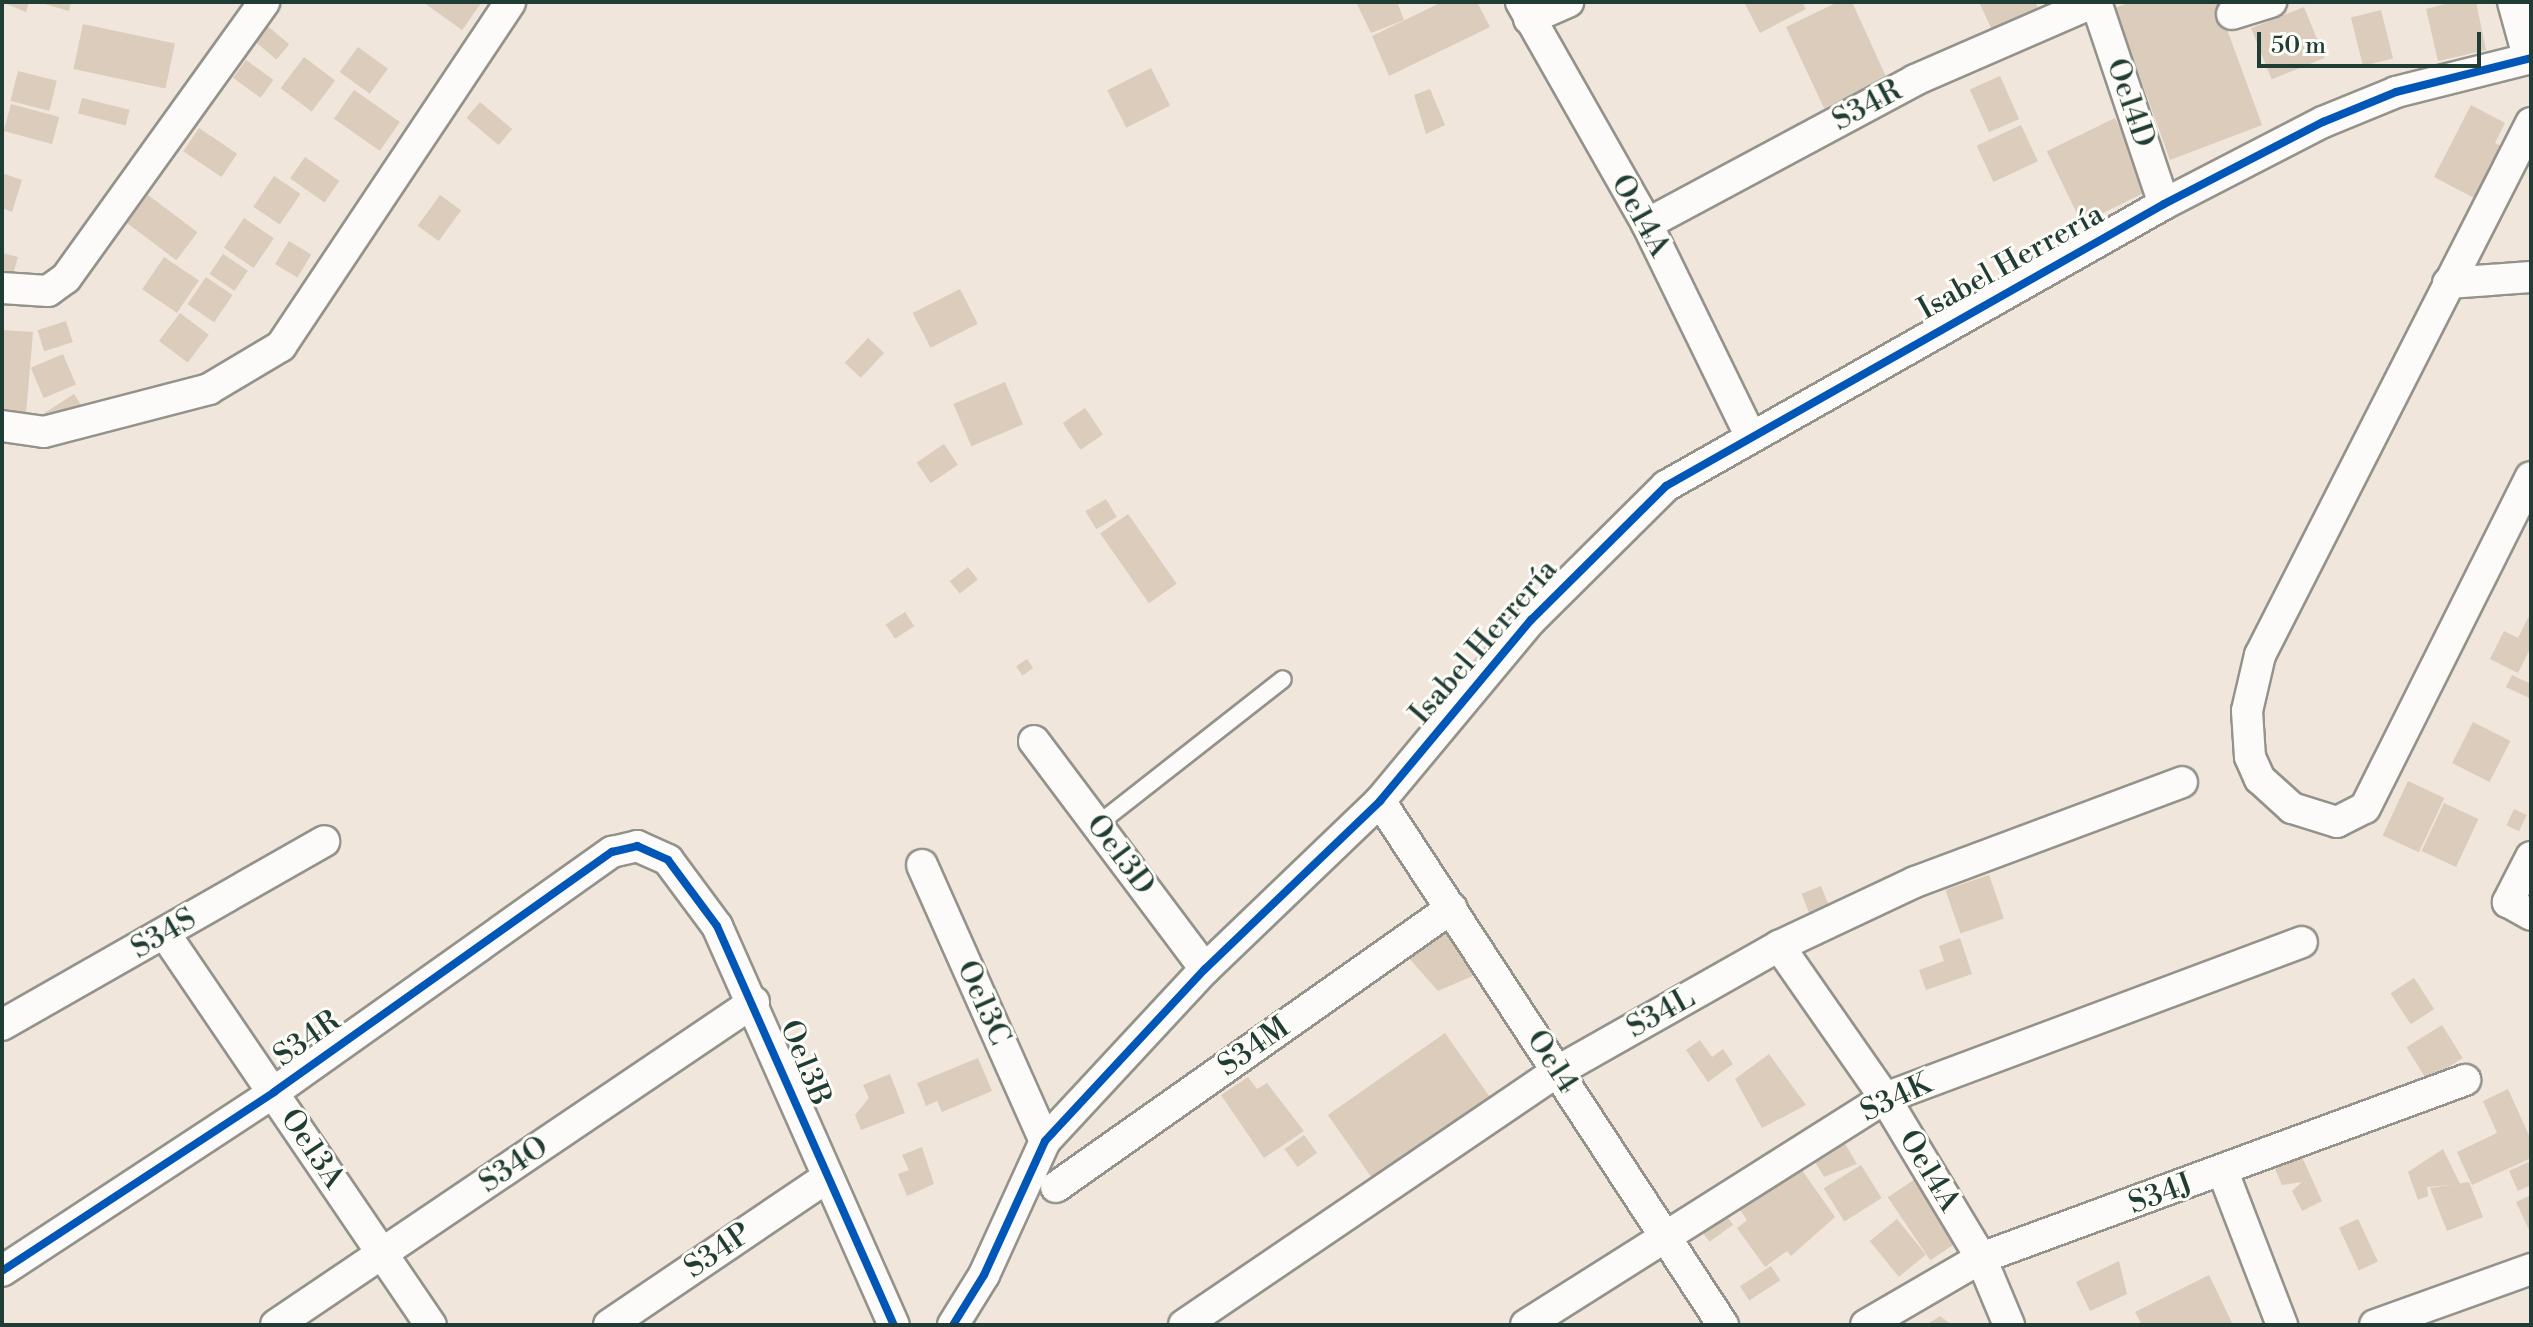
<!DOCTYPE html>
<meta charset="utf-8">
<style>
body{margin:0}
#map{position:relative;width:2533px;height:1327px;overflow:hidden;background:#f0e6db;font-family:"Libre Bodoni",serif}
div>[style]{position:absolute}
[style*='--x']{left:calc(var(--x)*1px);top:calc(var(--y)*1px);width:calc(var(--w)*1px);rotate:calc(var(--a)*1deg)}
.building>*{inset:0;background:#dbccbc;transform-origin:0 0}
.roads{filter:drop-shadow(2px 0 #93938c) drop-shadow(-2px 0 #93938c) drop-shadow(0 2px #93938c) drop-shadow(0 -2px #93938c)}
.lane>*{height:16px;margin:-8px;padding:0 8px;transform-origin:8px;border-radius:8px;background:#fdfbfa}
.street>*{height:30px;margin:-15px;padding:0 15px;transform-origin:15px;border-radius:15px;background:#fdfbfa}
.cycleway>*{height:8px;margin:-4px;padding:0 4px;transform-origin:4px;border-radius:4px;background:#0057b8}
span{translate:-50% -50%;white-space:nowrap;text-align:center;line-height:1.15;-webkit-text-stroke:6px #fdfcf7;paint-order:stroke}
.street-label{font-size:30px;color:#1f3d34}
.frame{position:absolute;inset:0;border:4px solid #1f3d34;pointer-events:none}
.scale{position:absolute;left:2257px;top:32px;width:224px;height:36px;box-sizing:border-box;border:4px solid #1f3d34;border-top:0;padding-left:10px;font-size:24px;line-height:28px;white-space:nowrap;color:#1f3d34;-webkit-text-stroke:6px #fdfcf7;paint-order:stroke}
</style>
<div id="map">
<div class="building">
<div style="clip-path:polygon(2px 2px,29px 2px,26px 12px)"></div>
<div style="clip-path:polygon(38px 2px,71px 2px,69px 11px)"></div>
<div style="clip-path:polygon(423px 2px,482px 2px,462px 30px)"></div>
<div style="clip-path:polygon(1356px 2px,1397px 2px,1404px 20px,1371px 33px)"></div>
<div style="clip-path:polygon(1442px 2px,1477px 2px,1490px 27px,1389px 76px,1372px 36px)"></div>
<div style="clip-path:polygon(1744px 2px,1802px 2px,1806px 9px,1760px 33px)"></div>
<div style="clip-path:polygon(1838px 2px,1852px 2px,1887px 79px,1824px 108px,1786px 27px)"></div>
<div style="clip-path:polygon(1979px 2px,2035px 2px,2039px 10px,1993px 32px)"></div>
<div style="clip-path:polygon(2131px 2px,2217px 2px,2262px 125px,2170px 160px,2115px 8px)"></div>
<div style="clip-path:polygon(2453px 2px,2476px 2px,2486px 50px,2438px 61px,2426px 9px)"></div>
<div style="left:2304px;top:7px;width:55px;height:57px;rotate:68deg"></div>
<div style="left:2381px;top:10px;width:50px;height:31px;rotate:76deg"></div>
<div style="left:264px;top:23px;width:33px;height:20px;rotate:40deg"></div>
<div style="left:83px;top:24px;width:94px;height:46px;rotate:12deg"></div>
<div style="left:358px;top:47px;width:37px;height:31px;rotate:36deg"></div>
<div style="left:304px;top:57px;width:39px;height:39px;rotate:37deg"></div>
<div style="left:246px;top:60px;width:34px;height:22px;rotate:36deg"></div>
<div style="left:1151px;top:68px;width:42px;height:49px;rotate:63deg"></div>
<div style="left:18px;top:71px;width:40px;height:31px;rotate:14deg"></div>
<div style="left:2000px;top:76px;width:47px;height:33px;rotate:66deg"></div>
<div style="clip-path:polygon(1430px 89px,1445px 125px,1426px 134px,1414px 95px)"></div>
<div style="left:354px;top:90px;width:56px;height:35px;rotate:35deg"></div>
<div style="left:82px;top:98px;width:49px;height:16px;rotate:14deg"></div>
<div style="left:480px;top:102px;width:42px;height:21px;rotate:40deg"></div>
<div style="left:11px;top:104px;width:50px;height:28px;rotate:15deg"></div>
<div style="clip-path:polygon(2471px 105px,2505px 123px,2495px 143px,2507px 149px,2476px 199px,2434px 177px)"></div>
<div style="left:2115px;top:118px;width:80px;height:76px;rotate:64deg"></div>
<div style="left:2021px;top:125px;width:40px;height:49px;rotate:65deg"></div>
<div style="left:199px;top:128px;width:46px;height:28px;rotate:34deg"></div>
<div style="left:305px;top:157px;width:42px;height:26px;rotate:35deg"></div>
<div style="clip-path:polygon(2px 173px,22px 180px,12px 212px,2px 208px)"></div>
<div style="left:274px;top:176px;width:32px;height:37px;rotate:34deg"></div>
<div style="left:148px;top:195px;width:62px;height:35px;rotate:37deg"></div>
<div style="left:440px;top:195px;width:26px;height:38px;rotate:36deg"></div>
<div style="left:244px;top:218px;width:36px;height:36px;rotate:34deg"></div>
<div style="left:289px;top:241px;width:26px;height:27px;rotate:31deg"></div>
<div style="clip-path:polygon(2px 253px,18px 257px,11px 281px,2px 279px)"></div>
<div style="left:223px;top:254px;width:30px;height:24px;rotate:34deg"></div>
<div style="left:164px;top:257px;width:42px;height:39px;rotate:34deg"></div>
<div style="left:206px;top:277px;width:32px;height:33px;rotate:34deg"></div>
<div style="left:960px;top:289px;width:39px;height:53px;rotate:63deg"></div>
<div style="left:180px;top:313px;width:36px;height:35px;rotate:37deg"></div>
<div style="left:66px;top:321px;width:22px;height:30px;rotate:72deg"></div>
<div style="clip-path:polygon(2px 330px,33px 332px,26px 414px,2px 412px)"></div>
<div style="left:868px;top:338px;width:22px;height:34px;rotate:43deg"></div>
<div style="left:63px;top:354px;width:33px;height:35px;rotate:67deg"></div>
<div style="left:1005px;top:382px;width:46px;height:56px;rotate:67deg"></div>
<div style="left:74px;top:394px;width:17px;height:39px;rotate:57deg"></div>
<div style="left:1085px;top:408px;width:32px;height:27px;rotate:56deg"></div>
<div style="left:944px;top:444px;width:25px;height:33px;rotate:56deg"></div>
<div style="left:1106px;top:499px;width:21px;height:24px;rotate:59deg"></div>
<div style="left:1128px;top:514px;width:85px;height:34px;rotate:55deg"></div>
<div style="left:968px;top:567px;width:16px;height:23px;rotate:52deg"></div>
<div style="left:905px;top:612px;width:17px;height:23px;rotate:57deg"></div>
<div style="clip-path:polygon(2531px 612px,2531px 647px,2518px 673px,2490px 659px,2504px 631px,2518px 638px)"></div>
<div style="left:1027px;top:659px;width:11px;height:13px;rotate:56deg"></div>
<div style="clip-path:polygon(2512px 675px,2531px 684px,2531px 699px,2506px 687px)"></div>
<div style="left:2473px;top:722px;width:42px;height:46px;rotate:27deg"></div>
<div style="left:2408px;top:781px;width:40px;height:60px;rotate:25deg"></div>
<div style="left:2444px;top:803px;width:38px;height:53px;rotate:25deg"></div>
<div style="left:2514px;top:809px;width:14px;height:18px;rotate:25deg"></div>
<div style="left:1989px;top:875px;width:46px;height:46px;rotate:71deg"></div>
<div style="left:1821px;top:886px;width:24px;height:21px;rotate:68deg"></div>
<div style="clip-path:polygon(1457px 923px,1482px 972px,1438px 991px,1408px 957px)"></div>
<div style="clip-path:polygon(1960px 938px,1972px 974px,1926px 990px,1919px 970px,1944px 961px,1939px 946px)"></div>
<div style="left:2414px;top:978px;width:37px;height:28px;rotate:57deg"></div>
<div style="left:2442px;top:1025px;width:39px;height:42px;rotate:58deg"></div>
<div style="left:1445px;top:1033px;width:82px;height:143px;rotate:55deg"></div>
<div style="clip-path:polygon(1700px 1040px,1712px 1057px,1723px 1049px,1733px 1064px,1708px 1082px,1686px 1050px)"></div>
<div style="clip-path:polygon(1769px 1054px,1806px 1105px,1762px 1128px,1735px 1079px)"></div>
<div style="clip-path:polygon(978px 1058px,992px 1091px,942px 1112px,937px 1101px,926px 1106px,917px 1083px)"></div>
<div style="clip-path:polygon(890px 1074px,905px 1113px,861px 1130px,855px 1115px,869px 1098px,863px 1085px)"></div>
<div style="clip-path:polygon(1248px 1077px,1257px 1089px,1267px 1083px,1304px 1131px,1264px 1158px,1221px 1095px)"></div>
<div style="clip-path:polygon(2508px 1089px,2531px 1140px,2531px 1158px,2472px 1185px,2457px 1152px,2497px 1133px,2483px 1101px)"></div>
<div style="clip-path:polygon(1838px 1132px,1857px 1164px,1824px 1177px,1808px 1150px)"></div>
<div style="left:1304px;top:1135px;width:22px;height:24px;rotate:54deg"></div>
<div style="clip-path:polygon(922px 1147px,934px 1184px,907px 1196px,898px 1174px,909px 1170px,902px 1155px)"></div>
<div style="clip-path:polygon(2443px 1149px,2460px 1184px,2427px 1187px,2428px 1196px,2418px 1200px,2408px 1172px)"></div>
<div style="clip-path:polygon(2302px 1157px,2322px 1201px,2302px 1211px,2292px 1191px,2302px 1182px,2282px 1185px,2275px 1169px)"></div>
<div style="clip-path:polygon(2531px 1161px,2531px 1185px,2518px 1191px,2509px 1171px)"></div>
<div style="clip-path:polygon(1797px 1163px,1835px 1217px,1791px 1256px,1787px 1251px,1765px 1267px,1737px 1228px,1747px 1220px,1733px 1200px)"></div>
<div style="left:1861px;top:1165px;width:39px;height:44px;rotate:58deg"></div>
<div style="left:1921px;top:1175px;width:76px;height:40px;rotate:56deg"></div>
<div style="clip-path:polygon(2469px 1182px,2483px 1217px,2447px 1231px,2430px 1188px)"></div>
<div style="clip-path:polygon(2531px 1195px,2531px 1234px,2516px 1202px)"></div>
<div style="left:1720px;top:1207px;width:22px;height:29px;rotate:54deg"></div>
<div style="left:1897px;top:1219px;width:46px;height:35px;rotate:51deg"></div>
<div style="left:2358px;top:1219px;width:47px;height:21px;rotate:65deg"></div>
<div style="clip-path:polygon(2119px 1261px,2127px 1294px,2090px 1311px,2076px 1282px)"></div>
<div style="left:1771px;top:1266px;width:17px;height:37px;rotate:57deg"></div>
<div style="clip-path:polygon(2209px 1275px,2233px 1325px,2142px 1325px,2135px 1312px)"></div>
<div style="clip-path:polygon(1940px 1316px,1952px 1325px,1926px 1325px)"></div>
</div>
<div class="roads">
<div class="lane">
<div style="--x:1097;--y:825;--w:236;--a:-38.1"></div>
</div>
<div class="street">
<div style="--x:1521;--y:2;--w:255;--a:60.4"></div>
<div style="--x:1647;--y:224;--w:235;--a:64"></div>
<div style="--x:2096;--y:2;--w:213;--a:71.4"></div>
<div style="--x:2513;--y:2;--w:56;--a:74.5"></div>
<div style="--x:2232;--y:14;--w:41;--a:-17.1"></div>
<div style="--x:1529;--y:19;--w:43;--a:-23.6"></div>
<div style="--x:2531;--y:123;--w:597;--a:116.99"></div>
<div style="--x:2260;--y:655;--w:57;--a:103.1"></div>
<div style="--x:2247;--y:711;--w:46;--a:86.3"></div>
<div style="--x:2250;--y:757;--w:24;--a:66"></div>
<div style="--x:2260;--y:779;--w:43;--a:42.2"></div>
<div style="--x:2292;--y:808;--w:47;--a:17.3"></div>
<div style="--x:2337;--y:822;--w:31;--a:-27"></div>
<div style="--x:2365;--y:808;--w:370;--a:-63.4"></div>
<div style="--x:1647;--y:224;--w:304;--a:-28.2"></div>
<div style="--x:1915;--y:80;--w:195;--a:-23.5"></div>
<div style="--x:2448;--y:283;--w:83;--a:-4.1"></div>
<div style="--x:2;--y:288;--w:46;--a:3.7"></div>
<div style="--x:48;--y:291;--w:22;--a:-36"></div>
<div style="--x:66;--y:278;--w:340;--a:-54.3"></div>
<div style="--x:2;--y:426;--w:42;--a:8.1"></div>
<div style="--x:44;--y:432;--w:171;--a:-14.6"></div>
<div style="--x:209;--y:389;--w:84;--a:-30.8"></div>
<div style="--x:281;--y:346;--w:413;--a:-56.3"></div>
<div style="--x:1034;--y:741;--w:285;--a:53.1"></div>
<div style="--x:1380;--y:801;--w:626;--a:56.79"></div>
<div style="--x:2531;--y:857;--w:51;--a:117.1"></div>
<div style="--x:2508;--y:902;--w:26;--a:29"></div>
<div style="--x:922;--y:865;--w:302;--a:66"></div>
<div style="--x:165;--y:934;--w:473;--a:55.8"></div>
<div style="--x:1779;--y:946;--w:185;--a:55.1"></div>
<div style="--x:1885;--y:1098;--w:187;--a:59"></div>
<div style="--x:1981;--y:1258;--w:73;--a:67.3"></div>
<div style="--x:2;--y:1025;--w:371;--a:-29.7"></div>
<div style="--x:2223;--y:1172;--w:164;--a:68.9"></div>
<div style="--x:1056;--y:1187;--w:484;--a:-35.2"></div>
<div style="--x:2;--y:1271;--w:326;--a:-33.3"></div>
<div style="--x:274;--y:1092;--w:415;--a:-35.4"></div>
<div style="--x:612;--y:852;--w:26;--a:-13"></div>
<div style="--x:637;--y:846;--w:34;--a:24"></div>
<div style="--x:668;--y:860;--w:82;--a:53.4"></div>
<div style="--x:717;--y:926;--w:436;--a:66.1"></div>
<div style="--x:276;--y:1325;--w:577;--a:-34.05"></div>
<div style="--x:609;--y:1325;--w:262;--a:-34.1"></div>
<div style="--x:953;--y:1325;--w:59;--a:-58.2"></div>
<div style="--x:984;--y:1275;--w:147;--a:-65.5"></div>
<div style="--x:1045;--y:1141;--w:235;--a:-47.1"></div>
<div style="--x:1205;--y:969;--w:243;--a:-43.8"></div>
<div style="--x:1380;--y:801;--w:236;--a:-50.2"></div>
<div style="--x:1531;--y:620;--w:190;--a:-44.8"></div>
<div style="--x:1666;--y:486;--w:572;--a:-29.52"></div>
<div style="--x:2164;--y:204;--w:179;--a:-27.3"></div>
<div style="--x:2323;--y:122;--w:79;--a:-22.3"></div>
<div style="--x:2396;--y:92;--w:139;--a:-14.1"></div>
<div style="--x:1184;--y:1325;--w:452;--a:-34.2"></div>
<div style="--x:1558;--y:1071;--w:254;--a:-29.5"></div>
<div style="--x:1779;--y:946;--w:150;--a:-25.2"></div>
<div style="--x:1915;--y:882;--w:285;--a:-20.5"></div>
<div style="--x:1526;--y:1325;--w:425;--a:-32.3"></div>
<div style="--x:1885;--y:1098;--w:445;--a:-20.5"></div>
<div style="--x:1866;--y:1325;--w:133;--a:-30.2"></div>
<div style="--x:1981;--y:1258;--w:516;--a:-20.19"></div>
<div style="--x:2375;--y:1325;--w:166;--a:-19.7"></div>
</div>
</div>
<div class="cycleway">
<div style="--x:2;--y:1271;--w:326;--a:-33.3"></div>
<div style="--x:274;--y:1092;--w:415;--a:-35.4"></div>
<div style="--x:612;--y:852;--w:26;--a:-13"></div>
<div style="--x:637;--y:846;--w:34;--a:24"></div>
<div style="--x:668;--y:860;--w:82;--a:53.4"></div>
<div style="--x:717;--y:926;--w:436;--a:66.1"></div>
<div style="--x:953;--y:1325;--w:59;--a:-58.2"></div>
<div style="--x:984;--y:1275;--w:147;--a:-65.5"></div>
<div style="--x:1045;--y:1141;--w:235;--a:-47.1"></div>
<div style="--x:1205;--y:969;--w:243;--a:-43.8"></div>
<div style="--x:1380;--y:801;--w:236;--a:-50.2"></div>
<div style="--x:1531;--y:620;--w:190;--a:-44.8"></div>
<div style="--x:1666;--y:486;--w:572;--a:-29.52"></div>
<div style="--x:2164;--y:204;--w:179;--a:-27.3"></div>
<div style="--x:2323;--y:122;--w:79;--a:-22.3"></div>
<div style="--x:2396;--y:92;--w:139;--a:-14.1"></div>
</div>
<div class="street-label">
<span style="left:2130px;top:103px;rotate:71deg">Oe14D</span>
<span style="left:1867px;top:106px;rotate:-28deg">S34R</span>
<span style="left:1640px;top:216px;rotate:61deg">Oe14A</span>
<span style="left:2011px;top:262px;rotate:-29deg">Isabel Herrería</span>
<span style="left:1484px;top:642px;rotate:-49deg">Isabel Herrería</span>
<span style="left:1120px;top:855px;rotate:53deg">Oe13D</span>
<span style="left:164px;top:934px;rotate:-30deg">S34S</span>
<span style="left:983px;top:1003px;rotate:66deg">Oe13C</span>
<span style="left:1661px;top:1013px;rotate:-29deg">S34L</span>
<span style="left:307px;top:1039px;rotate:-35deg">S34R</span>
<span style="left:1254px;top:1047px;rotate:-35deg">S34M</span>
<span style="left:1552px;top:1062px;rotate:57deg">Oe14</span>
<span style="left:805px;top:1063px;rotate:68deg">Oe13B</span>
<span style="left:1896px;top:1098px;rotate:-25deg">S34K</span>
<span style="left:312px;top:1149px;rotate:56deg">Oe13A</span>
<span style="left:514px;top:1165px;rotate:-34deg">S34O</span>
<span style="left:1929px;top:1171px;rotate:59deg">Oe14A</span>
<span style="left:2161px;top:1194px;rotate:-20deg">S34J</span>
<span style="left:718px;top:1251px;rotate:-34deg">S34P</span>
</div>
<div class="frame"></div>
<div class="scale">50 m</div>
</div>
